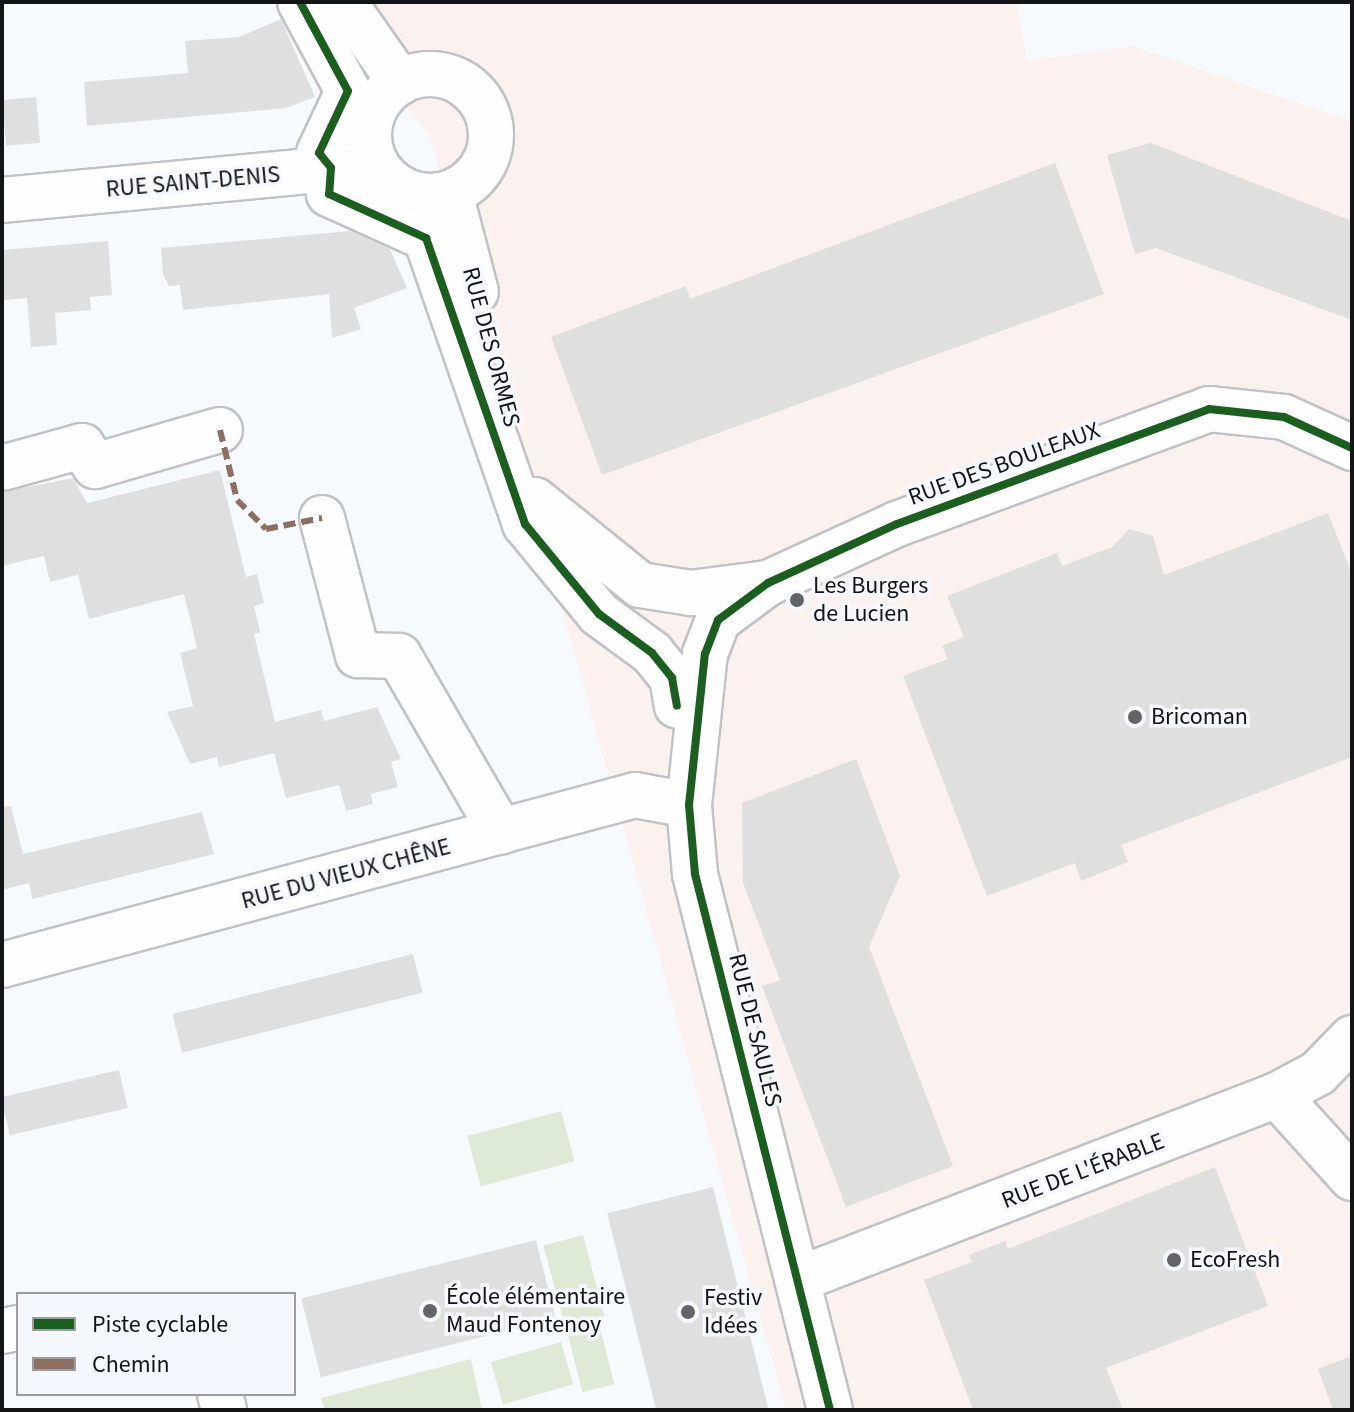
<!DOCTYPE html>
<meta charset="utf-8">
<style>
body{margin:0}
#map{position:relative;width:1354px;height:1412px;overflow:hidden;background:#f7fafd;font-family:"Source Sans 3",sans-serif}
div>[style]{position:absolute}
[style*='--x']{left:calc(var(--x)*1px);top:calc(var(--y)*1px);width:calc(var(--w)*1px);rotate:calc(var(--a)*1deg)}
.commercial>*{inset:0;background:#fbf1ef}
.green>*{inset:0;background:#deead5;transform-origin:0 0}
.building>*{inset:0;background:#dfdfe0;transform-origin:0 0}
.roads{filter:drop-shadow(2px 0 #c0c2c5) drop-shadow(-2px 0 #c0c2c5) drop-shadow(0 2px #c0c2c5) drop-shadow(0 -2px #c0c2c5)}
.minor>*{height:44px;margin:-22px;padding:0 22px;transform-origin:22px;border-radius:22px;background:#fefeff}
.minor>.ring{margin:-22px;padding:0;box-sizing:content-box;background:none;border:44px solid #fefeff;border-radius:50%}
.quiet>*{height:6px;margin-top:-3px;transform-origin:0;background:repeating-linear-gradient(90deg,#8d6e63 0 12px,transparent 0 18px)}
.cycleway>*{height:8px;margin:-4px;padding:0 4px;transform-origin:4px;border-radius:4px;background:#1b5e20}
.dots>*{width:22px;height:22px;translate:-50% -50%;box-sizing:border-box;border:4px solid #f5f9ff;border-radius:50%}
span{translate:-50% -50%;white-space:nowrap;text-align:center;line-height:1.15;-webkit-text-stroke:7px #f5f9ff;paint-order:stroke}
.street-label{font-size:24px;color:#131416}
.poi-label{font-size:24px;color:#131416}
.left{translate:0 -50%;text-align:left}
.frame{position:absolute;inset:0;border:4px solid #131416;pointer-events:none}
.legend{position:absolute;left:16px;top:1292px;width:280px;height:104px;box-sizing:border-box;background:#f5f9ff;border:2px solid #9b9da2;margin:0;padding:10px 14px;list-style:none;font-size:24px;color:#131416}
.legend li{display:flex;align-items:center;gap:16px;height:40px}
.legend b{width:40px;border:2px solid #9b9da2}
</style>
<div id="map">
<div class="commercial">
<div style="clip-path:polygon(332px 2px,1017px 2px,1027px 61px,1131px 46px,1352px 121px,1352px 1410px,786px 1410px,430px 137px)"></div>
</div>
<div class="green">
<div style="left:561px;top:1111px;width:52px;height:97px;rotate:75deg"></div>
<div style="left:583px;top:1235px;width:84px;height:41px;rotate:75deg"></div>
<div style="left:600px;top:1327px;width:59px;height:33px;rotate:76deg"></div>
<div style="left:561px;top:1342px;width:44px;height:73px;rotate:74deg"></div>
<div style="clip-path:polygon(471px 1359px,482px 1410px,325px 1410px,321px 1398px)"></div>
</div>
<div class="building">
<div style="clip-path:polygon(281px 19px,315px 97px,286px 108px,87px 126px,84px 82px,188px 73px,185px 41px,239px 37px)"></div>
<div style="left:36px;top:97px;width:46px;height:34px;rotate:85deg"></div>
<div style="clip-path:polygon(1151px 143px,1352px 221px,1352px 320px,1156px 248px,1135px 254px,1107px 155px)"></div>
<div style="clip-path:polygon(1055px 163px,1104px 294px,602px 475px,551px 337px,686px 286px,690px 299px)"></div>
<div style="clip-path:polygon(350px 231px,390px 249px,407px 288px,354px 308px,361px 329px,332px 338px,329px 294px,183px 310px,180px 285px,169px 286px,163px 274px,161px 248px)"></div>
<div style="clip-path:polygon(108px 241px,112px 295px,90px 297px,91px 310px,55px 313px,57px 345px,31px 347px,27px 298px,2px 300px,2px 250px)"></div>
<div style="clip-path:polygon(220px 470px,246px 577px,257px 574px,264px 603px,254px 606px,260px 632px,254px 634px,275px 722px,321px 710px,324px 721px,377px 707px,401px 759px,391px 762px,398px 787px,371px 794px,373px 804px,346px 811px,339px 785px,286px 798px,274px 753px,219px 767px,217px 757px,190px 764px,167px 712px,193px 706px,180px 653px,197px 648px,184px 594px,89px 619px,78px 575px,50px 582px,44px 556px,2px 566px,2px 492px,73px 478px,87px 503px)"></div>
<div style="clip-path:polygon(1328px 513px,1352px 574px,1352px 757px,1121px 845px,1128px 862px,1081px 881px,1075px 863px,987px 896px,903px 676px,948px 659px,942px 646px,964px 637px,947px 596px,1057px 553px,1062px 566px,1112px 547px,1129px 529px,1153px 536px,1164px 575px)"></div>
<div style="clip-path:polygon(856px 759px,900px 876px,869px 947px,953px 1166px,846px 1207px,762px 986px,780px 980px,743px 883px,742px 803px)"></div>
<div style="clip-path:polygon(11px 806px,23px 854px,202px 812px,214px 854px,32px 899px,29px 883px,2px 890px,2px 807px)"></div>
<div style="left:413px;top:954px;width:40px;height:248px;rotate:76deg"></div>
<div style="left:119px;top:1070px;width:39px;height:121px;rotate:77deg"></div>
<div style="clip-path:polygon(1215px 1167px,1268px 1306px,1106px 1368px,1123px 1410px,973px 1410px,924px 1280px,972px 1262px,969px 1255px,1005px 1241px,1008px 1249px)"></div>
<div style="left:713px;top:1187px;width:230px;height:109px;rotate:76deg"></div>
<div style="left:536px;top:1240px;width:81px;height:242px;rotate:76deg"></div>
<div style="clip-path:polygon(1352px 1356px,1352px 1410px,1333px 1410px,1318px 1369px)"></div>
</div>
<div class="roads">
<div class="minor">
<div style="--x:300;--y:2;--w:101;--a:61.7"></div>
<div style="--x:348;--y:91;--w:68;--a:115.1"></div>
<div style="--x:319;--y:153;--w:19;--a:51"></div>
<div style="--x:331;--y:168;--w:26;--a:94"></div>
<div style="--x:329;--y:194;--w:107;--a:24.4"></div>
<div style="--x:426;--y:238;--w:303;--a:70.9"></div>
<div style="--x:525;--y:524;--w:117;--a:50.6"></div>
<div style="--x:599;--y:614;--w:66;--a:36.3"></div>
<div style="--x:652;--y:653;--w:32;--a:51"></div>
<div style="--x:672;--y:678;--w:28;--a:80"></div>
<div style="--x:344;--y:2;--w:98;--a:55"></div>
<div class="ring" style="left:369px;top:74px;width:78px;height:78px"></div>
<div style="--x:450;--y:193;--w:102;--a:75.3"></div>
<div style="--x:2;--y:200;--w:354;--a:-5.4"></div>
<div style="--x:2;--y:468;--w:83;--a:-15.4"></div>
<div style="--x:82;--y:446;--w:24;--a:57"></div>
<div style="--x:95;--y:466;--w:130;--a:-16.1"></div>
<div style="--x:535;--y:500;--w:135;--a:39"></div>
<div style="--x:640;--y:585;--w:52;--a:8.9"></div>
<div style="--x:691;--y:593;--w:78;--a:-7.4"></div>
<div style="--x:322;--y:518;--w:142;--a:75.3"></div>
<div style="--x:358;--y:655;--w:41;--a:1.4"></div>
<div style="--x:399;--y:656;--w:203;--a:59.9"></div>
<div style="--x:2;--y:965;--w:655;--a:-15.03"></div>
<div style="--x:635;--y:795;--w:55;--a:10.5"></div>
<div style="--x:1277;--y:1095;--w:112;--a:47.9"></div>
<div style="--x:799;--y:1279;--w:512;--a:-21.05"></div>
<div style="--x:1277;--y:1095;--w:47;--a:-28.2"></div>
<div style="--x:1318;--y:1073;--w:49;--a:-45.8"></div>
<div style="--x:2;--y:1331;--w:16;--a:-11"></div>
<div style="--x:220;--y:1394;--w:16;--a:76"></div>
<div style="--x:830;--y:1410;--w:553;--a:-104.14"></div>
<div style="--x:695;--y:874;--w:69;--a:-95"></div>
<div style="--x:689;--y:805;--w:152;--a:-84"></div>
<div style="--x:705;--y:654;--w:36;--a:-69"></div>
<div style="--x:718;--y:620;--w:62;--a:-36.5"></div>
<div style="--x:768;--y:583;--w:142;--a:-24.6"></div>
<div style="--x:897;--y:524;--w:333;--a:-20.2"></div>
<div style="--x:1209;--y:409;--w:75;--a:6.1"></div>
<div style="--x:1284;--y:417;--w:75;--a:24.5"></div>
</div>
</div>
<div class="quiet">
<div style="--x:220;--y:430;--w:72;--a:76.3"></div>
<div style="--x:237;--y:500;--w:41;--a:45"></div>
<div style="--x:266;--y:529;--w:57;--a:-11.1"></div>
</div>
<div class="cycleway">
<div style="--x:300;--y:2;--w:101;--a:61.7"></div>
<div style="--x:348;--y:91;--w:68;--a:115.1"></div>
<div style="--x:319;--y:153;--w:19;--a:51"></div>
<div style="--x:331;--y:168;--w:26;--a:94"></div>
<div style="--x:329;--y:194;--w:107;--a:24.4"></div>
<div style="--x:426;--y:238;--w:303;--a:70.9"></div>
<div style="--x:525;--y:524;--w:117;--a:50.6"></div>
<div style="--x:599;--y:614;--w:66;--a:36.3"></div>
<div style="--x:652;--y:653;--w:32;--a:51"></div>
<div style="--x:672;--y:678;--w:28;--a:80"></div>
<div style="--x:830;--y:1410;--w:553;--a:-104.14"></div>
<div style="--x:695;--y:874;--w:69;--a:-95"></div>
<div style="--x:689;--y:805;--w:152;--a:-84"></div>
<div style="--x:705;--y:654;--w:36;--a:-69"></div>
<div style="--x:718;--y:620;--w:62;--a:-36.5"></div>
<div style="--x:768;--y:583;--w:142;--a:-24.6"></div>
<div style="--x:897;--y:524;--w:333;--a:-20.2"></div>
<div style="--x:1209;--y:409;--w:75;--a:6.1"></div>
<div style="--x:1284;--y:417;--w:75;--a:24.5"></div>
</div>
<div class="dots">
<div style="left:797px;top:600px;background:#636467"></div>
<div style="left:1135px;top:717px;background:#636467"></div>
<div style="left:1174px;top:1260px;background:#636467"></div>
<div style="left:430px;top:1311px;background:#636467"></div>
<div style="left:688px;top:1312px;background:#636467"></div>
</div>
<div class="street-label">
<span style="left:193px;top:182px;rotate:-5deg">RUE SAINT-DENIS</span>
<span style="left:491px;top:347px;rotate:75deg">RUE DES ORMES</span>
<span style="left:1004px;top:464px;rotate:-20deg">RUE DES BOULEAUX</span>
<span style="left:346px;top:874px;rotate:-15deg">RUE DU VIEUX CHÊNE</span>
<span style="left:755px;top:1030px;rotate:76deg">RUE DE SAULES</span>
<span style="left:1083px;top:1171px;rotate:-21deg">RUE DE L'ÉRABLE</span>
</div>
<div class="poi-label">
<span class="left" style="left:813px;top:600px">Les Burgers<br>de Lucien</span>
<span class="left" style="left:1151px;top:717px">Bricoman</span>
<span class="left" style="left:1190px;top:1260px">EcoFresh</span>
<span class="left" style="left:446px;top:1311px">École élémentaire<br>Maud Fontenoy</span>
<span class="left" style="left:704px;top:1312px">Festiv<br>Idées</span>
</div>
<div class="frame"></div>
<ul class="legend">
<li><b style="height:10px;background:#1b5e20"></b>Piste cyclable</li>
<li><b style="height:10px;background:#8d6e63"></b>Chemin</li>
</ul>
</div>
